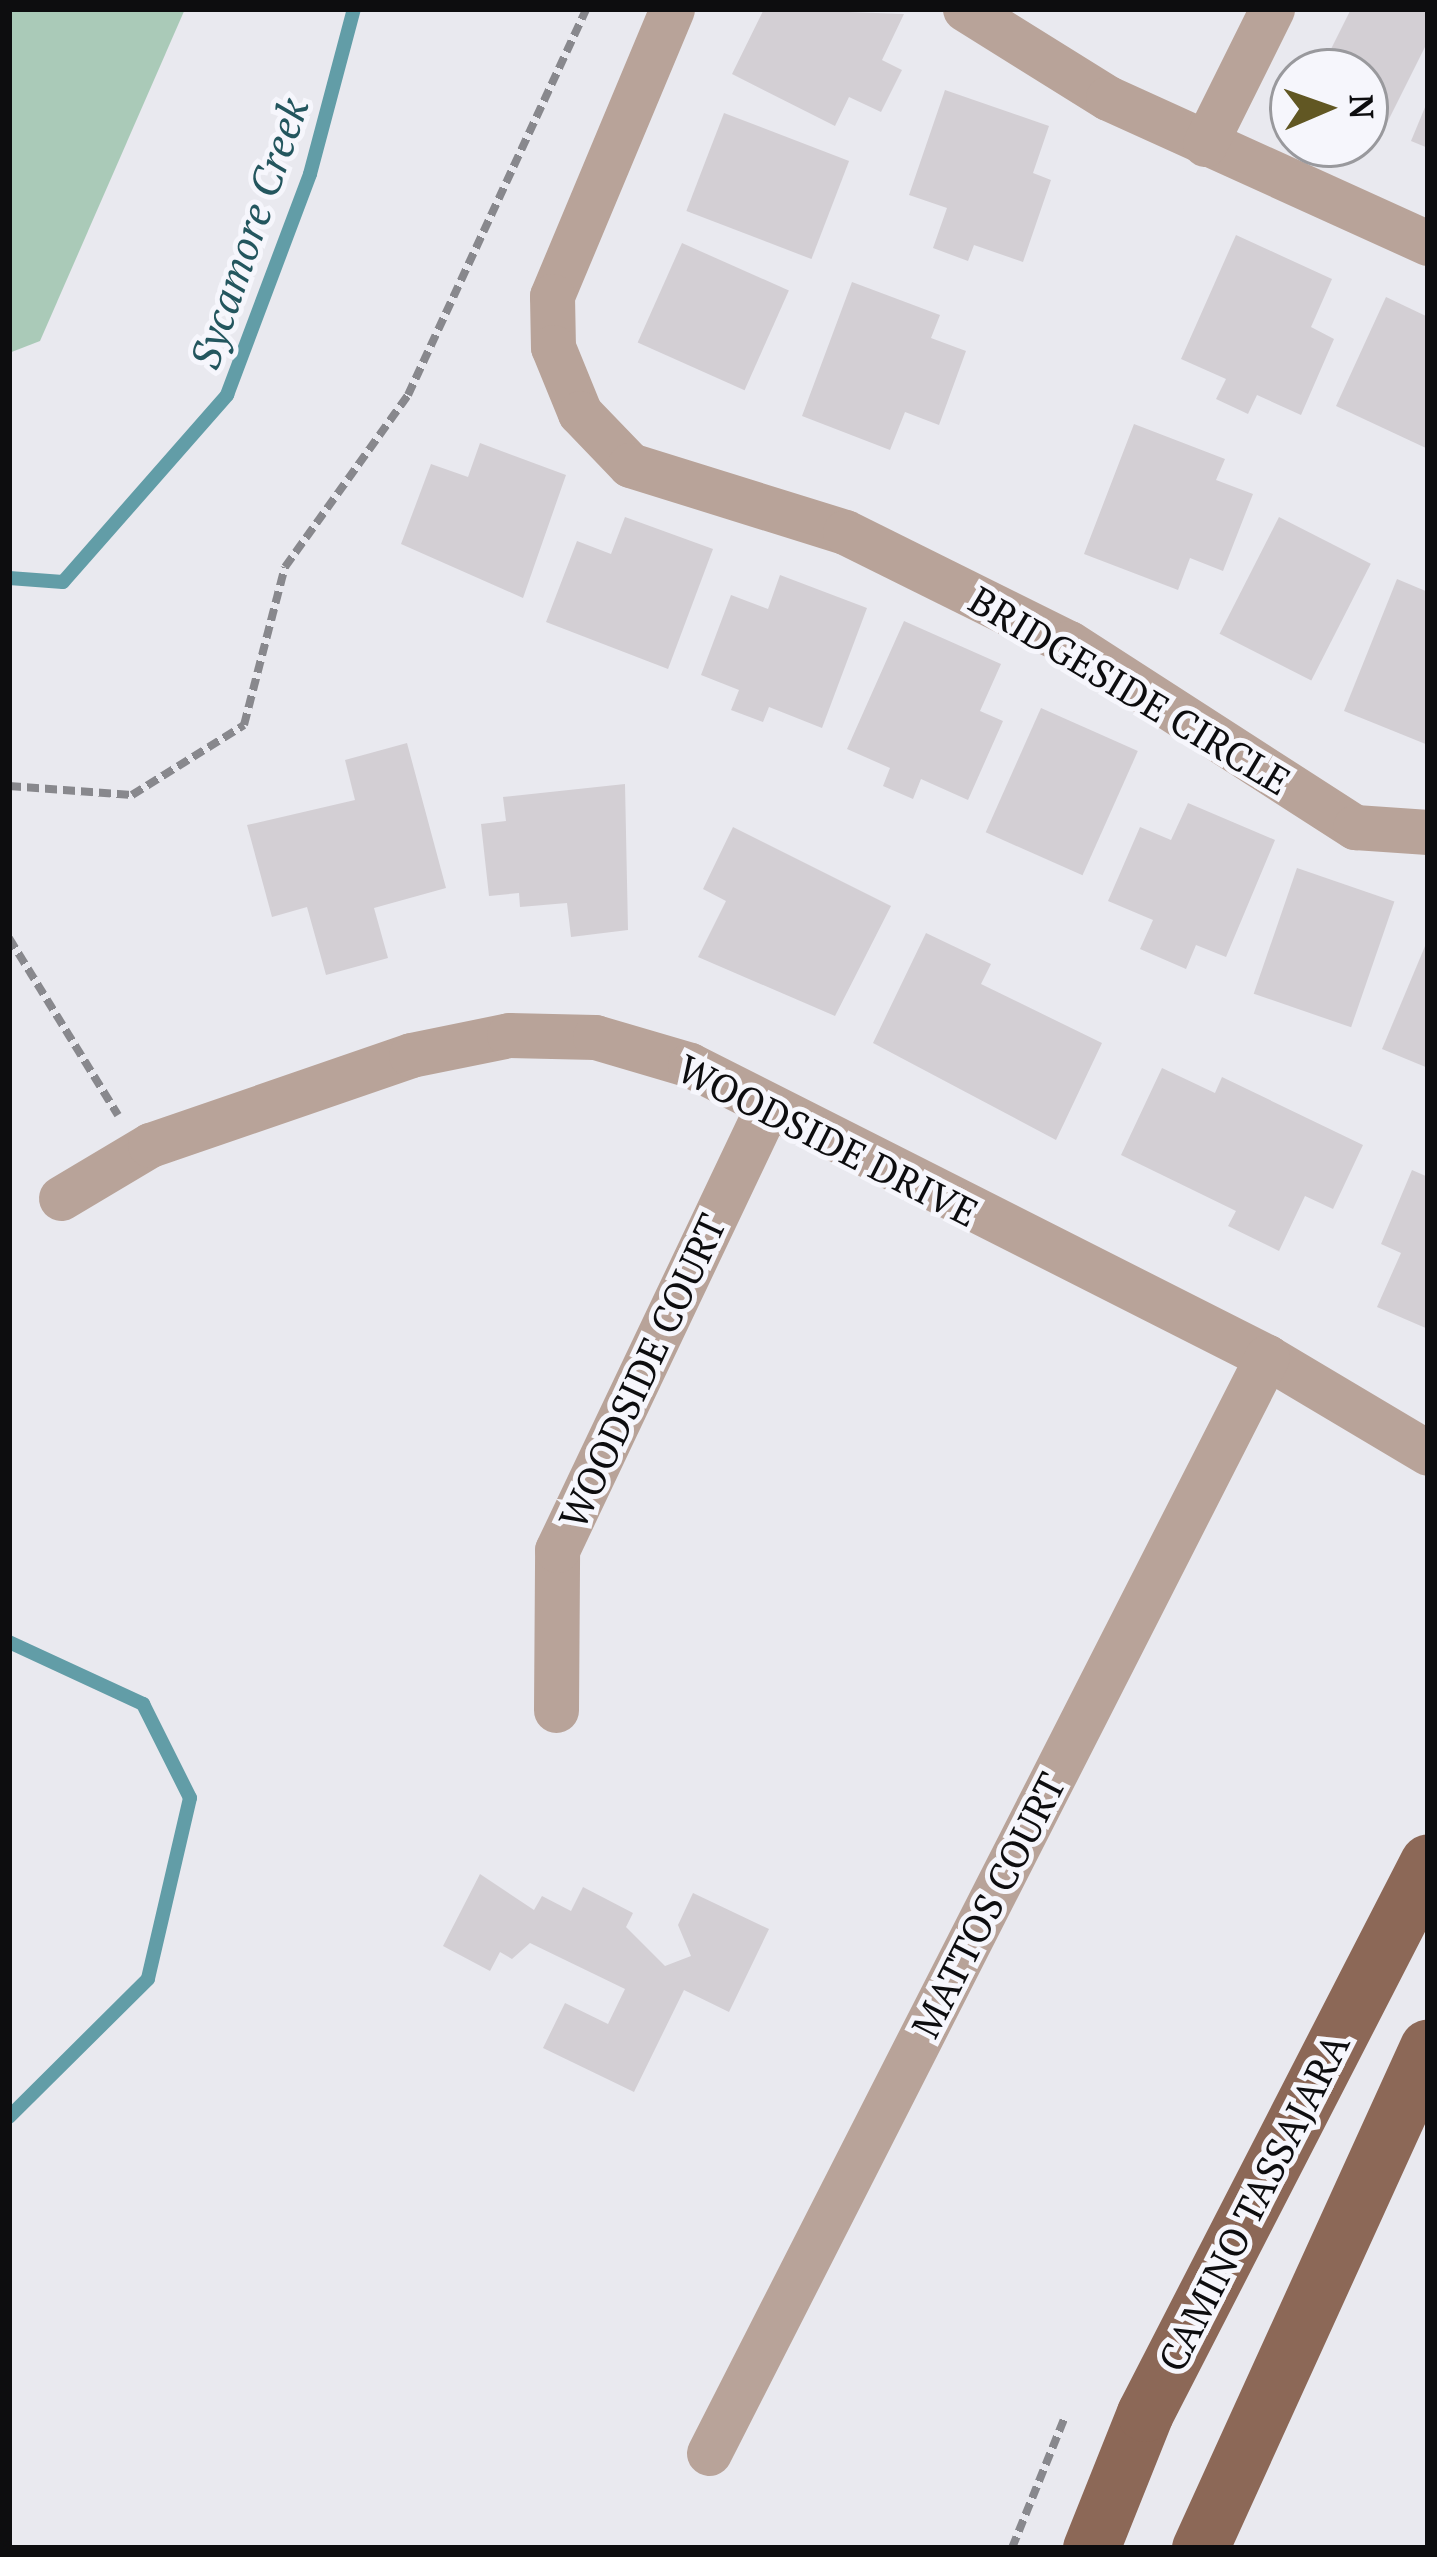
<!DOCTYPE html>
<style>
body{margin:0}
#map{position:relative;width:1437px;height:2557px;overflow:hidden;background:#e9e9ef;font-family:"PT Serif",serif}
div>[style]{position:absolute}
[style*='--x']{left:calc(var(--x)*1px);top:calc(var(--y)*1px);width:calc(var(--w)*1px);rotate:calc(var(--a)*1deg)}
.green>*{inset:0;background:#aacab8}
.stream>*{height:14px;margin:-7px;padding:0 7px;transform-origin:7px;border-radius:7px;background:#629da7}
.building>*{inset:0;background:#d3cfd4;transform-origin:0 0}
.path>*{height:8px;margin-top:-4px;transform-origin:0;background:repeating-linear-gradient(90deg,#88888d 0 12px,transparent 0 18px)}
.minor>*{height:45px;margin:-22.5px;padding:0 22.5px;transform-origin:22.5px;border-radius:22.5px;background:#b8a399}
.major>*{height:57px;margin:-28.5px;padding:0 28.5px;transform-origin:28.5px;border-radius:28.5px;background:#8c6857}
span{translate:-50% -50%;white-space:nowrap;text-align:center;line-height:1.15;-webkit-text-stroke:10px #f6f6fc;paint-order:stroke}
.street-label{font-size:39px;color:#0d0d0f}
.water-label{font-size:42px;color:#23565e;font-style:italic}
.frame{position:absolute;inset:0;border:12px solid #0d0d0f;pointer-events:none}
.north{position:absolute;left:1269px;top:48px;width:120px;height:120px;box-sizing:border-box;background:#f6f6fc;border:3px solid #99999d;border-radius:50%;rotate:88deg;font-size:33px;font-weight:700;line-height:48px;text-align:center;color:#0d0d0f}
.north::after{content:'';display:block;margin:auto;width:42px;height:54px;background:#615723;clip-path:polygon(50% 0,100% 100%,50% 72%,0 100%)}
</style>
<div id="map">
<div class="green">
<div style="clip-path:polygon(9px 9px,185px 9px,40px 341px,9px 353px)"></div>
</div>
<div class="stream">
<div style="--x:9;--y:578;--w:54;--a:4.2"></div>
<div style="--x:63;--y:582;--w:249;--a:-48.7"></div>
<div style="--x:227;--y:395;--w:236;--a:-69.4"></div>
<div style="--x:310;--y:174;--w:171;--a:-75.1"></div>
<div style="--x:9;--y:1642;--w:148;--a:24.8"></div>
<div style="--x:143;--y:1704;--w:105;--a:63.4"></div>
<div style="--x:190;--y:1798;--w:186;--a:103.1"></div>
<div style="--x:148;--y:1979;--w:196;--a:135.2"></div>
</div>
<div class="building">
<div style="clip-path:polygon(764px 9px,904px 14px,882px 60px,902px 70px,881px 112px,849px 97px,835px 126px,732px 74px)"></div>
<div style="clip-path:polygon(1351px 9px,1428px 9px,1428px 41px,1382px 133px,1365px 125px,1365px 72px,1328px 55px)"></div>
<div style="clip-path:polygon(945px 90px,1049px 126px,1033px 173px,1051px 180px,1023px 262px,974px 245px,968px 261px,933px 248px,947px 208px,909px 195px)"></div>
<div style="clip-path:polygon(1428px 100px,1428px 148px,1411px 141px)"></div>
<div style="left:724px;top:113px;width:134px;height:105px;rotate:21deg"></div>
<div style="clip-path:polygon(1236px 235px,1332px 279px,1311px 327px,1334px 339px,1301px 415px,1257px 395px,1248px 414px,1216px 399px,1226px 379px,1181px 359px)"></div>
<div style="left:682px;top:243px;width:117px;height:109px;rotate:24deg"></div>
<div style="clip-path:polygon(852px 282px,940px 315px,931px 338px,966px 351px,939px 425px,905px 412px,890px 450px,802px 416px)"></div>
<div style="clip-path:polygon(1386px 297px,1428px 317px,1428px 449px,1336px 406px)"></div>
<div style="clip-path:polygon(1134px 424px,1225px 459px,1216px 480px,1253px 494px,1223px 571px,1190px 558px,1178px 590px,1084px 554px)"></div>
<div style="clip-path:polygon(480px 443px,566px 475px,523px 598px,401px 544px,431px 464px,468px 477px)"></div>
<div style="clip-path:polygon(625px 517px,713px 549px,668px 669px,546px 622px,577px 541px,611px 554px)"></div>
<div style="left:1279px;top:517px;width:103px;height:131px;rotate:27deg"></div>
<div style="clip-path:polygon(780px 575px,867px 608px,822px 728px,769px 707px,763px 722px,731px 710px,739px 690px,701px 675px,731px 595px,768px 609px)"></div>
<div style="clip-path:polygon(1397px 579px,1428px 592px,1428px 745px,1344px 711px)"></div>
<div style="clip-path:polygon(904px 621px,1001px 664px,980px 711px,1003px 721px,968px 800px,921px 779px,913px 799px,883px 786px,890px 768px,847px 749px)"></div>
<div style="left:1041px;top:708px;width:106px;height:136px;rotate:24deg"></div>
<div style="clip-path:polygon(407px 743px,446px 888px,374px 908px,388px 958px,326px 975px,307px 907px,272px 917px,247px 825px,355px 800px,345px 760px)"></div>
<div style="clip-path:polygon(625px 784px,628px 930px,571px 937px,567px 903px,520px 907px,519px 893px,489px 896px,481px 824px,506px 821px,503px 797px)"></div>
<div style="clip-path:polygon(1188px 803px,1275px 840px,1226px 957px,1196px 945px,1186px 969px,1140px 949px,1153px 920px,1108px 901px,1140px 827px,1171px 840px)"></div>
<div style="clip-path:polygon(733px 827px,891px 906px,835px 1016px,698px 957px,726px 901px,703px 889px)"></div>
<div style="left:1297px;top:868px;width:103px;height:133px;rotate:19deg"></div>
<div style="clip-path:polygon(926px 933px,991px 964px,981px 984px,1102px 1043px,1056px 1140px,873px 1043px)"></div>
<div style="clip-path:polygon(1428px 939px,1428px 1068px,1382px 1049px)"></div>
<div style="clip-path:polygon(1162px 1068px,1215px 1093px,1222px 1077px,1363px 1145px,1333px 1209px,1305px 1196px,1279px 1251px,1228px 1226px,1236px 1211px,1121px 1155px)"></div>
<div style="clip-path:polygon(1412px 1170px,1428px 1177px,1428px 1329px,1377px 1307px,1401px 1253px,1381px 1244px)"></div>
<div style="clip-path:polygon(480px 1874px,534px 1910px,542px 1896px,571px 1911px,583px 1887px,633px 1913px,626px 1927px,665px 1966px,691px 1956px,678px 1925px,693px 1893px,769px 1929px,729px 2012px,684px 1990px,634px 2092px,543px 2048px,565px 2003px,608px 2024px,625px 1989px,530px 1943px,512px 1959px,500px 1952px,490px 1971px,443px 1946px)"></div>
</div>
<div class="path">
<div style="--x:9;--y:786;--w:123;--a:4.2"></div>
<div style="--x:132;--y:795;--w:132;--a:-32"></div>
<div style="--x:244;--y:725;--w:163;--a:-75.5"></div>
<div style="--x:285;--y:567;--w:211;--a:-54.4"></div>
<div style="--x:408;--y:395;--w:425;--a:-65.2"></div>
<div style="--x:9;--y:938;--w:208;--a:58.4"></div>
<div style="--x:1012;--y:2548;--w:139;--a:-68"></div>
</div>
<div class="minor">
<div style="--x:672;--y:9;--w:311;--a:112.7"></div>
<div style="--x:552;--y:296;--w:51;--a:88.9"></div>
<div style="--x:553;--y:347;--w:71;--a:67.8"></div>
<div style="--x:580;--y:413;--w:72;--a:46.1"></div>
<div style="--x:630;--y:465;--w:225;--a:17.3"></div>
<div style="--x:845;--y:532;--w:250;--a:26.4"></div>
<div style="--x:1069;--y:643;--w:340;--a:32.8"></div>
<div style="--x:1355;--y:827;--w:73;--a:3.9"></div>
<div style="--x:965;--y:9;--w:168;--a:31.9"></div>
<div style="--x:1108;--y:98;--w:351;--a:24.4"></div>
<div style="--x:1205;--y:144;--w:151;--a:-63.6"></div>
<div style="--x:61;--y:1198;--w:104;--a:-30.8"></div>
<div style="--x:150;--y:1145;--w:276;--a:-19"></div>
<div style="--x:411;--y:1055;--w:100;--a:-11.5"></div>
<div style="--x:509;--y:1035;--w:86;--a:1.3"></div>
<div style="--x:595;--y:1037;--w:99;--a:16.4"></div>
<div style="--x:690;--y:1065;--w:647;--a:26.84"></div>
<div style="--x:1267;--y:1357;--w:187;--a:30.8"></div>
<div style="--x:556;--y:1710;--w:160;--a:-89.6"></div>
<div style="--x:557;--y:1550;--w:485;--a:-64.6"></div>
<div style="--x:709;--y:2453;--w:1230;--a:-63.02"></div>
</div>
<div class="major">
<div style="--x:1091;--y:2548;--w:145;--a:-68.2"></div>
<div style="--x:1145;--y:2413;--w:619;--a:-62.81"></div>
<div style="--x:1200;--y:2548;--w:550;--a:-65.53"></div>
</div>
<div class="street-label">
<span style="left:1130px;top:690px;rotate:31deg">BRIDGESIDE CIRCLE</span>
<span style="left:828px;top:1140px;rotate:27deg">WOODSIDE DRIVE</span>
<span style="left:642px;top:1371px;rotate:-65deg">WOODSIDE COURT</span>
<span style="left:988px;top:1905px;rotate:-63deg">MATTOS COURT</span>
<span style="left:1253px;top:2202px;rotate:-63deg">CAMINO TASSAJARA</span>
</div>
<div class="water-label">
<span style="left:248px;top:233px;rotate:-71deg">Sycamore Creek</span>
</div>
<div class="frame"></div>
<div class="north">N</div>
</div>
